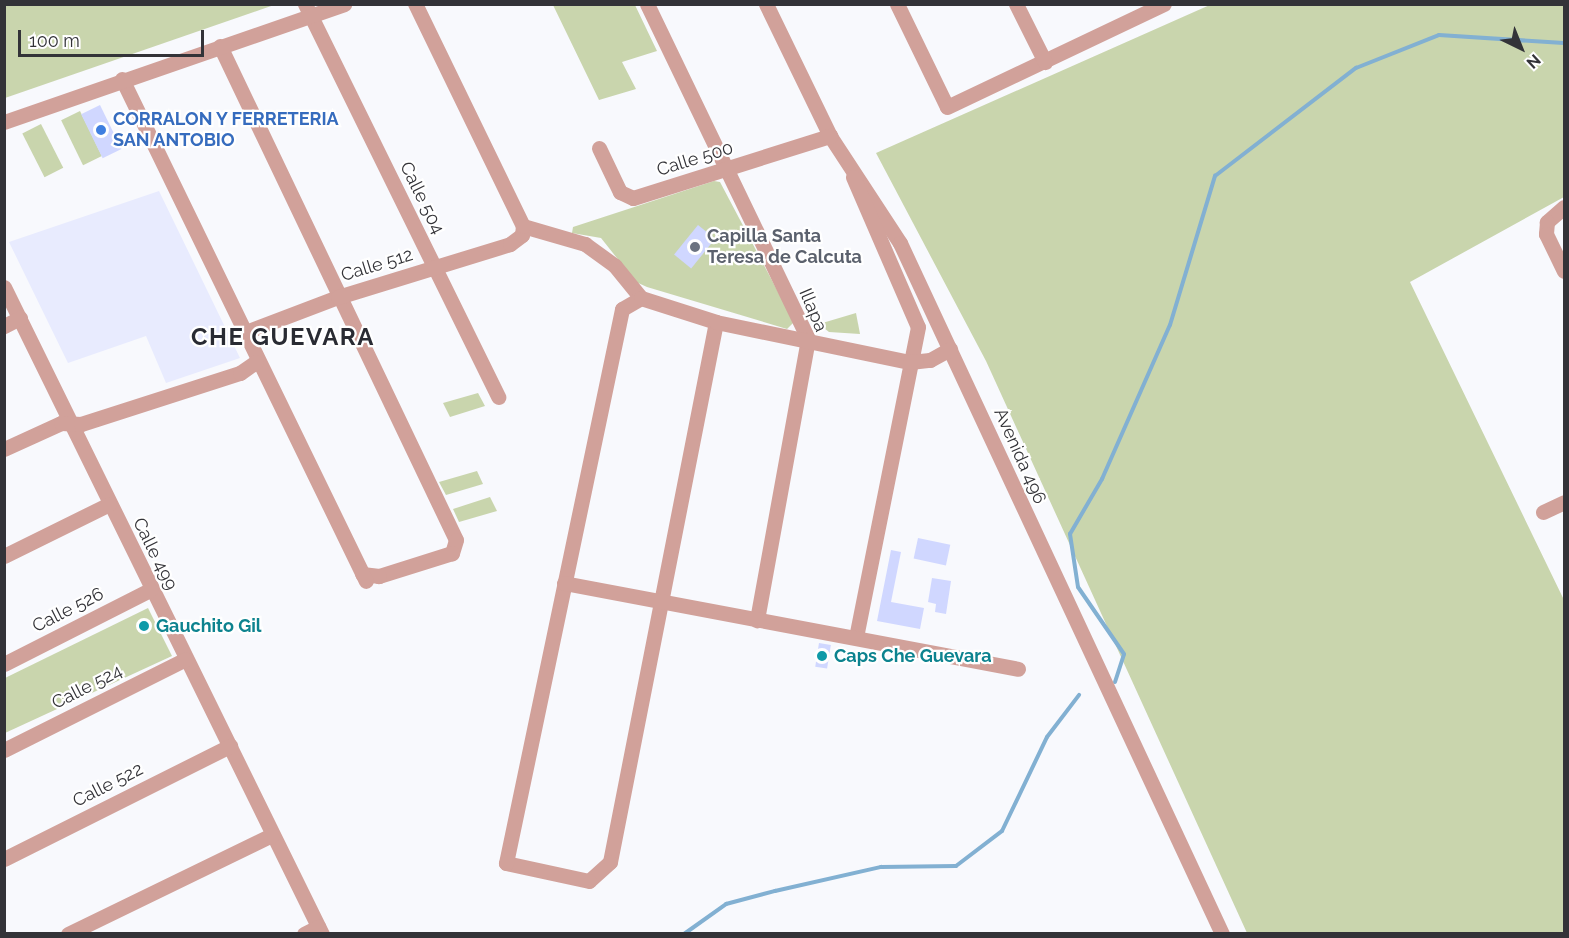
<!DOCTYPE html>
<style>
body{margin:0}
#map{position:relative;width:1569px;height:938px;overflow:hidden;background:#f8f9fd;font-family:Raleway,sans-serif}
div>[style]{position:absolute}
[style*='--x']{left:calc(var(--x)*1px);top:calc(var(--y)*1px);width:calc(var(--w)*1px);rotate:calc(var(--a)*1deg)}
.built>*{inset:0;background:#e8ebfe}
.green>*{inset:0;background:#c9d5ad;transform-origin:0 0}
.stream>*{height:4px;margin:-2px;padding:0 2px;transform-origin:2px;border-radius:2px;background:#82b0d2}
.building>*{inset:0;background:#d0d7ff;transform-origin:0 0}
.minor>*{height:15px;margin:-7.5px;padding:0 7.5px;transform-origin:7.5px;border-radius:7.5px;background:#d1a19a}
.dots>*{width:16px;height:16px;translate:-50% -50%;box-sizing:border-box;border:3px solid #fff;border-radius:50%}
span{translate:-50% -50%;white-space:nowrap;text-align:center;line-height:1.15;-webkit-text-stroke:4.5px #fff;paint-order:stroke}
.shop-label{font-size:18px;color:#366cbe;font-weight:700}
.left{translate:0 -50%;text-align:left}
.street-label{font-size:18px;color:#333338}
.worship-label{font-size:18px;color:#5b616d;font-weight:700}
.culture-label{font-size:18px;color:#0d838f;font-weight:700}
.district-label{font-size:24px;color:#292b33;font-weight:700;letter-spacing:1.5px}
.frame{position:absolute;inset:0;border:6px solid #333338;pointer-events:none}
.north{position:absolute;left:1491px;top:18px;width:60px;height:60px;-webkit-text-stroke:4px #fff;paint-order:stroke;rotate:137deg;font-size:16px;font-weight:700;line-height:24px;text-align:center;color:#333338}
.north::after{content:'';display:block;margin:auto;width:21px;height:27px;background:#333338;clip-path:polygon(50% 0,100% 100%,50% 72%,0 100%)}
.scale{position:absolute;left:18px;top:30px;width:186px;height:27px;box-sizing:border-box;border:3px solid #333338;border-top:0;padding-left:8px;font-size:18px;line-height:21px;white-space:nowrap;color:#333338;-webkit-text-stroke:4px #fff;paint-order:stroke}
</style>
<div id="map">
<div class="built">
<div style="clip-path:polygon(159px 191px,240px 358px,166px 383px,146px 336px,68px 363px,9px 242px)"></div>
</div>
<div class="green">
<div style="clip-path:polygon(5px 4px,274px 4px,274px 5px,5px 98px)"></div>
<div style="clip-path:polygon(1212px 4px,1564px 5px,1564px 197px,1410px 282px,1564px 600px,1564px 933px,1247px 933px,986px 361px,876px 153px)"></div>
<div style="clip-path:polygon(553px 5px,635px 5px,657px 51px,622px 62px,636px 89px,599px 100px)"></div>
<div style="left:80px;top:111px;width:50px;height:21px;rotate:64deg"></div>
<div style="left:41px;top:124px;width:49px;height:21px;rotate:63deg"></div>
<div style="clip-path:polygon(714px 181px,720px 182px,794px 322px,787px 329px,647px 287px,636px 282px,601px 238px,572px 233px,573px 227px)"></div>
<div style="clip-path:polygon(856px 313px,860px 334px,829px 332px,819px 324px)"></div>
<div style="clip-path:polygon(478px 393px,485px 406px,450px 417px,443px 403px)"></div>
<div style="clip-path:polygon(477px 471px,483px 484px,446px 495px,439px 482px)"></div>
<div style="clip-path:polygon(490px 497px,497px 511px,459px 522px,453px 509px)"></div>
<div style="clip-path:polygon(148px 608px,172px 656px,5px 733px,5px 678px)"></div>
</div>
<div class="stream">
<div style="--x:1115;--y:682;--w:29;--a:-72"></div>
<div style="--x:1124;--y:654;--w:81;--a:-124.5"></div>
<div style="--x:1078;--y:587;--w:54;--a:-98.6"></div>
<div style="--x:1070;--y:534;--w:64;--a:-59.8"></div>
<div style="--x:1102;--y:479;--w:168;--a:-66.2"></div>
<div style="--x:1170;--y:325;--w:156;--a:-73.2"></div>
<div style="--x:1215;--y:176;--w:178;--a:-37.5"></div>
<div style="--x:1356;--y:68;--w:89;--a:-21.7"></div>
<div style="--x:1439;--y:35;--w:125;--a:3.7"></div>
<div style="--x:684;--y:934;--w:52;--a:-35.5"></div>
<div style="--x:726;--y:904;--w:51;--a:-14.9"></div>
<div style="--x:775;--y:891;--w:109;--a:-12.8"></div>
<div style="--x:881;--y:867;--w:75;--a:-0.8"></div>
<div style="--x:956;--y:866;--w:58;--a:-37.3"></div>
<div style="--x:1002;--y:831;--w:104;--a:-64.4"></div>
<div style="--x:1047;--y:737;--w:53;--a:-52.7"></div>
</div>
<div class="building">
<div style="left:100px;top:105px;width:49px;height:21px;rotate:64deg"></div>
<div style="left:698px;top:225px;width:22px;height:38px;rotate:39deg"></div>
<div style="left:918px;top:538px;width:33px;height:21px;rotate:12deg"></div>
<div style="clip-path:polygon(891px 550px,901px 552px,891px 602px,924px 608px,920px 629px,877px 621px)"></div>
<div style="clip-path:polygon(932px 578px,951px 581px,946px 614px,935px 612px,936px 604px,928px 602px)"></div>
<div style="left:819px;top:643px;width:12px;height:24px;rotate:9deg"></div>
</div>
<div class="minor">
<div style="--x:305;--y:4;--w:438;--a:63.8"></div>
<div style="--x:647;--y:4;--w:372;--a:64.3"></div>
<div style="--x:808;--y:339;--w:286;--a:100.3"></div>
<div style="--x:766;--y:4;--w:147;--a:64.1"></div>
<div style="--x:830;--y:136;--w:128;--a:56.8"></div>
<div style="--x:900;--y:243;--w:762;--a:65.01"></div>
<div style="--x:897;--y:4;--w:114;--a:64.1"></div>
<div style="--x:947;--y:107;--w:240;--a:-25.4"></div>
<div style="--x:1016;--y:4;--w:65;--a:63.4"></div>
<div style="--x:220;--y:46;--w:547;--a:64.46"></div>
<div style="--x:456;--y:540;--w:14;--a:107"></div>
<div style="--x:452;--y:553;--w:77;--a:162.5"></div>
<div style="--x:379;--y:576;--w:17;--a:-173"></div>
<div style="--x:122;--y:79;--w:558;--a:64.08"></div>
<div style="--x:4;--y:122;--w:360;--a:-19.1"></div>
<div style="--x:599;--y:148;--w:49;--a:64.5"></div>
<div style="--x:620;--y:192;--w:14;--a:25"></div>
<div style="--x:633;--y:198;--w:207;--a:-17.5"></div>
<div style="--x:853;--y:177;--w:163;--a:66.6"></div>
<div style="--x:918;--y:327;--w:316;--a:101.3"></div>
<div style="--x:1564;--y:207;--w:23;--a:139"></div>
<div style="--x:1547;--y:222;--w:12;--a:95"></div>
<div style="--x:1546;--y:234;--w:41;--a:64.1"></div>
<div style="--x:523;--y:226;--w:65;--a:16.2"></div>
<div style="--x:585;--y:244;--w:37;--a:36"></div>
<div style="--x:615;--y:266;--w:41;--a:50.9"></div>
<div style="--x:4;--y:287;--w:721;--a:63.83"></div>
<div style="--x:716;--y:322;--w:550;--a:101.11"></div>
<div style="--x:610;--y:862;--w:28;--a:138"></div>
<div style="--x:589;--y:881;--w:85;--a:-167.8"></div>
<div style="--x:506;--y:863;--w:566;--a:-78.17"></div>
<div style="--x:622;--y:309;--w:22;--a:-30"></div>
<div style="--x:641;--y:298;--w:79;--a:17.7"></div>
<div style="--x:716;--y:322;--w:198;--a:11.7"></div>
<div style="--x:910;--y:362;--w:20;--a:-6"></div>
<div style="--x:930;--y:360;--w:23;--a:-29"></div>
<div style="--x:4;--y:326;--w:18;--a:-27"></div>
<div style="--x:243;--y:333;--w:102;--a:-20.8"></div>
<div style="--x:338;--y:297;--w:180;--a:-17.1"></div>
<div style="--x:510;--y:244;--w:15;--a:-37"></div>
<div style="--x:522;--y:235;--w:9;--a:-84"></div>
<div style="--x:523;--y:226;--w:247;--a:-115.9"></div>
<div style="--x:4;--y:449;--w:63;--a:-24.5"></div>
<div style="--x:61;--y:423;--w:20;--a:3"></div>
<div style="--x:81;--y:424;--w:167;--a:-17.8"></div>
<div style="--x:240;--y:373;--w:19;--a:-35"></div>
<div style="--x:1543;--y:512;--w:23;--a:-25"></div>
<div style="--x:4;--y:556;--w:117;--a:-26.3"></div>
<div style="--x:564;--y:583;--w:462;--a:10.7"></div>
<div style="--x:4;--y:664;--w:164;--a:-26.9"></div>
<div style="--x:4;--y:750;--w:203;--a:-26.6"></div>
<div style="--x:4;--y:859;--w:253;--a:-26.6"></div>
<div style="--x:68;--y:934;--w:227;--a:-25.9"></div>
<div style="--x:304;--y:934;--w:16;--a:-27"></div>
</div>
<div class="dots">
<div style="left:101px;top:130px;background:#3f7fe0"></div>
<div style="left:695px;top:247px;background:#6b7280"></div>
<div style="left:144px;top:626px;background:#0f9aa8"></div>
<div style="left:822px;top:656px;background:#0f9aa8"></div>
</div>
<div class="shop-label">
<span class="left" style="left:113px;top:130px">CORRALON Y FERRETERIA<br>SAN ANTOBIO</span>
</div>
<div class="street-label">
<span style="left:695px;top:159px;rotate:-17deg">Calle 500</span>
<span style="left:422px;top:198px;rotate:64deg">Calle 504</span>
<span style="left:377px;top:265px;rotate:-17deg">Calle 512</span>
<span style="left:813px;top:310px;rotate:67deg">Illapa</span>
<span style="left:1020px;top:456px;rotate:66deg">Avenida 496</span>
<span style="left:155px;top:554px;rotate:64deg">Calle 499</span>
<span style="left:68px;top:610px;rotate:-27deg">Calle 526</span>
<span style="left:87px;top:687px;rotate:-27deg">Calle 524</span>
<span style="left:108px;top:785px;rotate:-27deg">Calle 522</span>
</div>
<div class="worship-label">
<span class="left" style="left:707px;top:247px">Capilla Santa<br>Teresa de Calcuta</span>
</div>
<div class="culture-label">
<span class="left" style="left:156px;top:626px">Gauchito Gil</span>
<span class="left" style="left:834px;top:656px">Caps Che Guevara</span>
</div>
<div class="district-label">
<span style="left:283px;top:337px">CHE GUEVARA</span>
</div>
<div class="frame"></div>
<div class="north">N</div>
<div class="scale">100 m</div>
</div>
